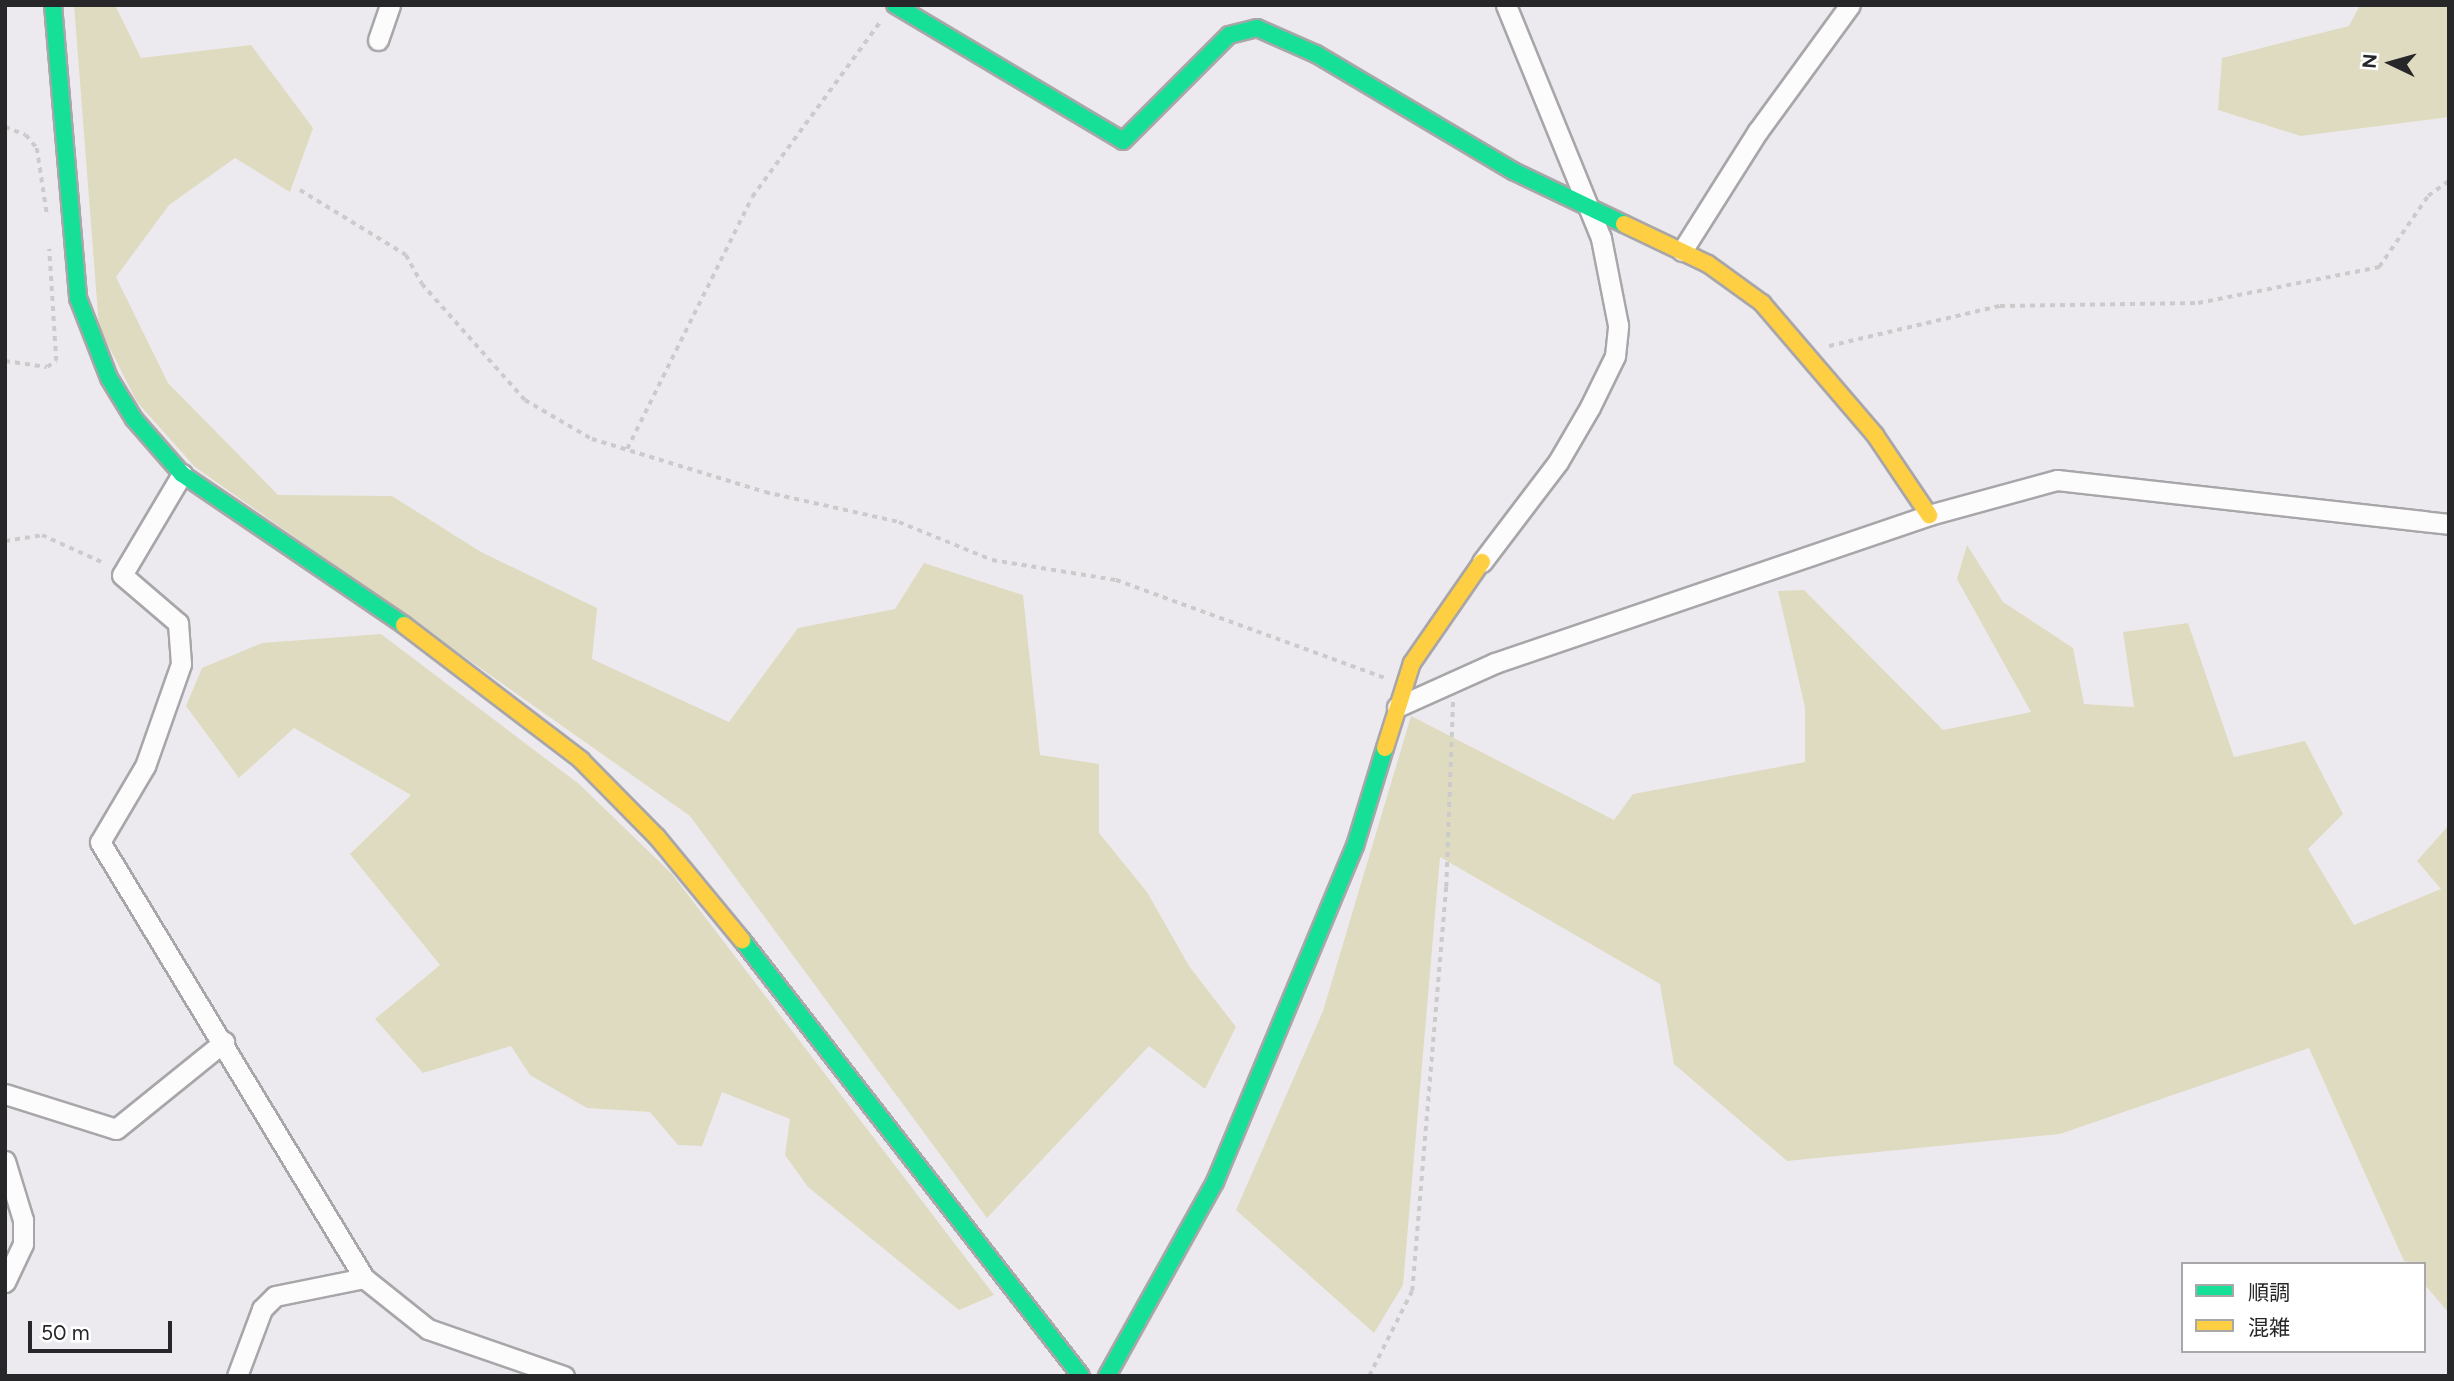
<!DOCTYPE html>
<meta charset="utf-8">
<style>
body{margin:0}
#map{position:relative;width:2454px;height:1381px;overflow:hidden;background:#edeaef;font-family:Figtree,"Noto Sans JP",sans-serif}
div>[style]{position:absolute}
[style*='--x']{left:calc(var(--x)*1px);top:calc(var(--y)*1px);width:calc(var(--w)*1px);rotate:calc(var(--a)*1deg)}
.green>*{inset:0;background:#dfdbc0}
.path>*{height:3.5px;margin-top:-1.75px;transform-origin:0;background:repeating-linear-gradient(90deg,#cccbcc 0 5px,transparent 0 10px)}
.roads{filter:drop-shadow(2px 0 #a8a6a9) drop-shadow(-2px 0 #a8a6a9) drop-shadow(0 2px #a8a6a9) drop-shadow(0 -2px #a8a6a9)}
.street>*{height:19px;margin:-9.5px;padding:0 9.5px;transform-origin:9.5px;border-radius:9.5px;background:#fcfcfd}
.fast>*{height:16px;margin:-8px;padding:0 8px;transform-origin:8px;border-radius:8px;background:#16e098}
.slow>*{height:16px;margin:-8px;padding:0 8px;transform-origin:8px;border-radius:8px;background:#ffcf43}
span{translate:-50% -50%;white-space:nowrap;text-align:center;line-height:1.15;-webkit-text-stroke:5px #fff;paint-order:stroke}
.frame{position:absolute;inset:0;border:7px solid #272628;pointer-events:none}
.legend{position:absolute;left:2181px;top:1262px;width:245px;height:91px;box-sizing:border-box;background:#fff;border:2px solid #a9a8a9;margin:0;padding:9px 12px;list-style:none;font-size:21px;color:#272628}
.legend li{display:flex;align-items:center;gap:14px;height:35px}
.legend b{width:35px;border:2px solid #a9a8a9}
.north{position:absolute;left:2356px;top:28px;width:70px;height:70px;-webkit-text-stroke:5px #fff;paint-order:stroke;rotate:275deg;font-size:19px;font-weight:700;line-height:28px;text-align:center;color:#272628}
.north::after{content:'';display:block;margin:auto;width:24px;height:32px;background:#272628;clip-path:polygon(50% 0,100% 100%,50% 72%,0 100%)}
.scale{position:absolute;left:28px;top:1321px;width:144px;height:32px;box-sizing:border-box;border:4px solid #272628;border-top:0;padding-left:9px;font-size:21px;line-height:24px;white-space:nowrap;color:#272628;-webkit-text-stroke:5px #fff;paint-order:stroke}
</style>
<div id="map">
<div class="green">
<div style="clip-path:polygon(74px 5px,115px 5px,141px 58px,251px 45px,313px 128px,290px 192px,235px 158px,169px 205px,116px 277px,168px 383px,278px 495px,392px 496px,481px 552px,597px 608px,592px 659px,729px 722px,798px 628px,895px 609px,924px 563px,1023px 595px,1040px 755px,1099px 764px,1099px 833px,1147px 892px,1189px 966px,1236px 1027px,1205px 1089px,1149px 1046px,987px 1218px,690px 816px,195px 467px,137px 402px,99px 327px)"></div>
<div style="clip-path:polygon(2360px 5px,2449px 5px,2449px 117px,2301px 136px,2218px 110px,2222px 58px,2349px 26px)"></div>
<div style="clip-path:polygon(1967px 545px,2003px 602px,2073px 648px,2084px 704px,2134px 707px,2123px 632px,2188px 623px,2234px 757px,2305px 741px,2343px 814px,2308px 849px,2354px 925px,2441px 889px,2417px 861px,2449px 825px,2449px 1313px,2424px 1284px,2424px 1264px,2404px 1261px,2309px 1048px,2060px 1134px,1787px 1161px,1674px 1064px,1660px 984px,1440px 857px,1403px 1285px,1374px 1333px,1236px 1210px,1323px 1011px,1411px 716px,1614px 820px,1633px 794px,1805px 762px,1805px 707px,1778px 591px,1804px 590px,1943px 730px,2031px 712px,1957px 579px)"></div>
<div style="clip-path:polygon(381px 634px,579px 784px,672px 874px,994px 1295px,959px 1310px,808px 1187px,785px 1155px,790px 1119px,722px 1092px,702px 1146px,678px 1145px,650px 1112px,587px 1108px,530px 1075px,511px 1046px,423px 1073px,375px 1019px,440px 965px,350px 854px,411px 795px,294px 728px,239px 778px,186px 706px,202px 668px,262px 643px)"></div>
</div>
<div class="path">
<div style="--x:5;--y:127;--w:22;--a:21"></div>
<div style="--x:26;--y:135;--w:17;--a:50"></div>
<div style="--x:37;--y:148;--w:67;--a:81.4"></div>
<div style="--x:300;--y:190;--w:124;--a:31.5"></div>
<div style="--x:406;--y:255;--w:33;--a:61"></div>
<div style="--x:422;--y:284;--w:155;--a:48.4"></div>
<div style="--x:525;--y:400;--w:78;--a:30.2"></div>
<div style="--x:592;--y:439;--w:181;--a:17"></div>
<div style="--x:765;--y:492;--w:137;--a:12.6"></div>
<div style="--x:899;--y:522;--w:100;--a:22.2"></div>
<div style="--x:992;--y:560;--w:126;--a:9.2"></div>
<div style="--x:1116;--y:580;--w:286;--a:20"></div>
<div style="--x:1829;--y:346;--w:176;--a:-13.2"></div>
<div style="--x:2000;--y:306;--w:198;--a:-0.9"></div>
<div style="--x:2198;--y:303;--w:185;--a:-11.2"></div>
<div style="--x:2379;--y:267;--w:86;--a:-55.4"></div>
<div style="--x:2428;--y:196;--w:26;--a:-36"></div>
<div style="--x:5;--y:361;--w:42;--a:8.1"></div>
<div style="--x:47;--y:367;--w:11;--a:-34"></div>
<div style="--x:56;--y:361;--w:112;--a:-93.6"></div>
<div style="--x:627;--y:449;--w:281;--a:-63.6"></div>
<div style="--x:752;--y:197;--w:217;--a:-53.8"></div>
<div style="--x:5;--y:541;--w:37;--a:-9"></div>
<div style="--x:42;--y:535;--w:70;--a:24.4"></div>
<div style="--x:1369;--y:1376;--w:95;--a:-63.2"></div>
<div style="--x:1412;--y:1291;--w:405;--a:-85.2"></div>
<div style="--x:1446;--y:887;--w:187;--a:-87.9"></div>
</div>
<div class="roads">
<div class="street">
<div style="--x:378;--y:40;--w:37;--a:-71"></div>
<div style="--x:1682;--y:251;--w:142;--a:-57.7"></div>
<div style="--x:1758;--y:131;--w:156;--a:-53.9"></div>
<div style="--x:182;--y:474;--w:117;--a:120.7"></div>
<div style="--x:122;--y:575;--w:74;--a:40.6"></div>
<div style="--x:178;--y:623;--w:41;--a:85.8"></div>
<div style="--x:181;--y:664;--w:108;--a:109.4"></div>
<div style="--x:145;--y:766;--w:88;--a:120.6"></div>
<div style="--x:100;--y:842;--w:510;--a:58.8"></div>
<div style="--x:364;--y:1278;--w:82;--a:38.6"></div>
<div style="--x:428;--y:1329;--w:144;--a:19.1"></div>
<div style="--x:1482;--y:562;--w:126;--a:-52.8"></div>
<div style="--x:1558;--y:462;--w:64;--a:-59.8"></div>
<div style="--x:1590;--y:407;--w:57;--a:-63.9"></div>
<div style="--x:1615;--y:356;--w:31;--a:-84"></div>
<div style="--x:1618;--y:325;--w:89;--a:-101.1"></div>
<div style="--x:1601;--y:238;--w:252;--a:-112.2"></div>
<div style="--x:1397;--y:707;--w:107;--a:-24.2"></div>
<div style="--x:1495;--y:663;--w:459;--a:-18.8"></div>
<div style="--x:1929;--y:515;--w:133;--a:-15.3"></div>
<div style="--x:2057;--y:480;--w:394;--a:6.4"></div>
<div style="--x:5;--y:1094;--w:116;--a:17.5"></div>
<div style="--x:116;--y:1129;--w:139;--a:-38.9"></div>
<div style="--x:5;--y:1161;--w:62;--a:73"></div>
<div style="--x:23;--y:1220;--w:24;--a:90"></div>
<div style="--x:23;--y:1244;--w:42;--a:115.3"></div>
<div style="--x:237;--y:1376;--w:72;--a:-69.5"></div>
<div style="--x:262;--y:1309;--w:18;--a:-45"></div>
<div style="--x:275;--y:1296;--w:91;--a:-11.4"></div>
</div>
<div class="fast">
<div style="--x:53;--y:5;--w:294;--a:85.1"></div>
<div style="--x:78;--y:298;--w:86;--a:68.8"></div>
<div style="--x:109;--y:378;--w:48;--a:58.6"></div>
<div style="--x:134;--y:419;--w:73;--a:48.9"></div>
<div style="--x:182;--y:474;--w:268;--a:34.2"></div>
<div style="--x:895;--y:5;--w:265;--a:30.8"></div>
<div style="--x:1123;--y:141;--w:150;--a:-45"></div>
<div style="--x:1229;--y:35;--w:29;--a:-14"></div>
<div style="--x:1257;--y:28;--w:64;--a:23.8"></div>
<div style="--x:1316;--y:54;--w:229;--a:30.7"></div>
<div style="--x:1513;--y:171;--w:123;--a:25.5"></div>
<div style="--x:742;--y:940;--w:552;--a:52.13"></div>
<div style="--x:1107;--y:1376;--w:222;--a:-60.9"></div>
<div style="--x:1215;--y:1182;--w:364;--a:-67.4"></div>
<div style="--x:1355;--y:846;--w:102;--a:-73"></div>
</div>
<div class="slow">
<div style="--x:1624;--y:224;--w:93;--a:25.5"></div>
<div style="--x:1708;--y:264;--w:67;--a:35.8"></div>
<div style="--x:1762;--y:303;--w:174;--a:49.4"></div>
<div style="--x:1875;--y:435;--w:97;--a:56"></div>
<div style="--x:404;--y:625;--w:223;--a:37.3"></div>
<div style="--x:581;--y:760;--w:108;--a:45.4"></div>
<div style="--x:657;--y:837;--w:134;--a:50.5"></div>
<div style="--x:1385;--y:748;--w:89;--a:-72.4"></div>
<div style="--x:1412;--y:663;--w:123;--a:-55.3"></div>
</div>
</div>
<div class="frame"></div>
<ul class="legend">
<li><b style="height:9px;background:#16e098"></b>順調</li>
<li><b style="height:9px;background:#ffcf43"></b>混雑</li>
</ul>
<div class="north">N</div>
<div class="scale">50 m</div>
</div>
